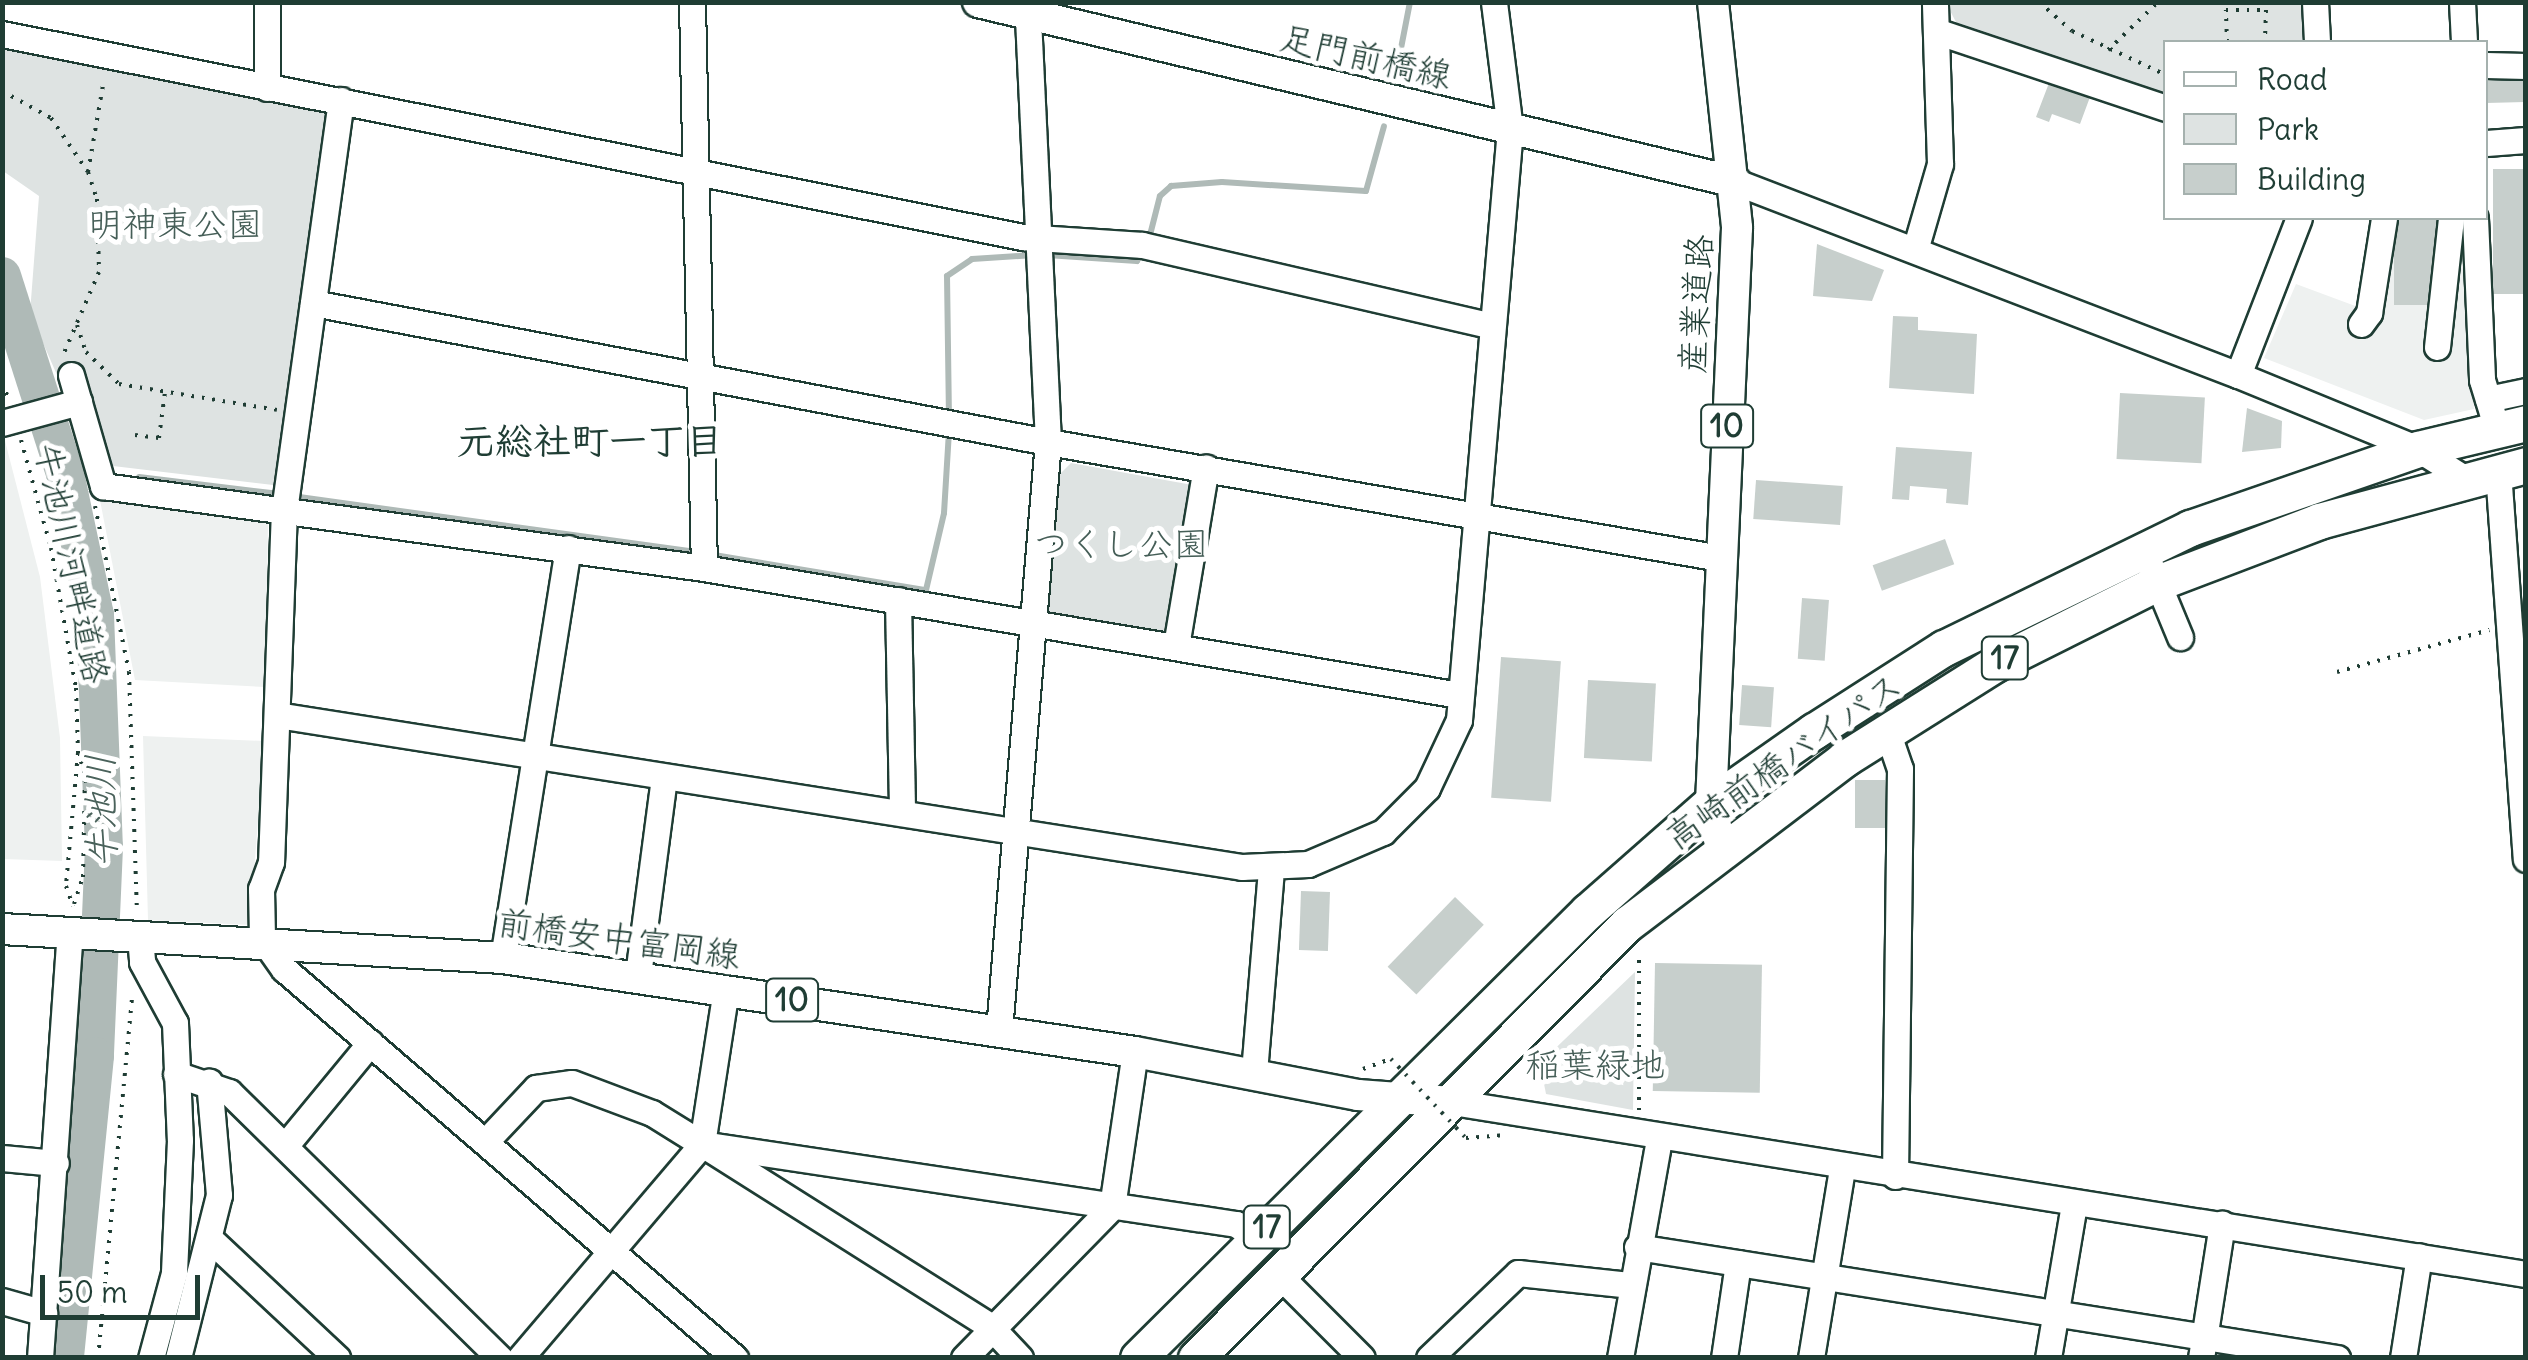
<!DOCTYPE html>
<meta charset="utf-8">
<style>
body{margin:0}
#map{position:relative;width:2528px;height:1360px;overflow:hidden;background:#fff;font-family:Delius,"Klee One",sans-serif}
div>[style]{position:absolute}
[style*='--x']{left:calc(var(--x)*1px);top:calc(var(--y)*1px);width:calc(var(--w)*1px);rotate:calc(var(--a)*1deg)}
.built>*{inset:0;background:#eef1f0}
.green>*{inset:0;background:#dee3e2}
.stream>*{height:6px;margin:-3px;padding:0 3px;transform-origin:3px;border-radius:3px;background:#afbab7}
.river>*{height:38px;margin:-19px;padding:0 19px;transform-origin:19px;border-radius:19px;background:#afbab7}
.building>*{inset:0;background:#c7cfcc;transform-origin:0 0}
.path>*{height:4px;margin-top:-2px;transform-origin:0;background:repeating-linear-gradient(90deg,#1f3d34 0 2.5px,transparent 0 10.5px)}
.roads{filter:drop-shadow(2px 0 #1f3d34) drop-shadow(-2px 0 #1f3d34) drop-shadow(0 2px #1f3d34) drop-shadow(0 -2px #1f3d34)}
.minor>*{height:25px;margin:-12.5px;padding:0 12.5px;transform-origin:12.5px;border-radius:12.5px;background:#fff}
.major>*{height:30px;margin:-15px;padding:0 15px;transform-origin:15px;border-radius:15px;background:#fff}
.highway>*{height:35px;margin:-17.5px;padding:0 17.5px;transform-origin:17.5px;border-radius:17.5px;background:#fff}
.path-bridge>*{height:4px;margin-top:-2px;transform-origin:0;background:repeating-linear-gradient(90deg,#1f3d34 0 2.5px,transparent 0 10.5px)}
span{translate:-50% -50%;white-space:nowrap;text-align:center;line-height:1.15;-webkit-text-stroke:10px #fff;paint-order:stroke}
.shield-label span{padding:2px 8px;background:#fff;border:2px solid;border-radius:8px;-webkit-text-stroke-width:0}
.shield-label{font-size:32px;color:#1f3d34;font-weight:700}
.street-label{font-size:35px;color:#1f3d34}
.park-label{font-size:35px;color:#455e57}
.neighbourhood-label{font-size:38px;color:#1f3d34;font-weight:700}
.water-label{font-size:38px;color:#4a625b;font-style:italic}
.frame{position:absolute;inset:0;border:5px solid #1f3d34;pointer-events:none}
.legend{position:absolute;left:2163px;top:40px;width:325px;height:180px;box-sizing:border-box;background:#fff;border:2px solid #a5b1ae;margin:0;padding:12px 18px;list-style:none;font-size:30px;color:#1f3d34}
.legend li{display:flex;align-items:center;gap:20px;height:50px}
.legend b{width:50px;border:2px solid #a5b1ae}
.scale{position:absolute;left:40px;top:1275px;width:160px;height:45px;box-sizing:border-box;border:5px solid #1f3d34;border-top:0;padding-left:12px;font-size:30px;line-height:35px;white-space:nowrap;color:#1f3d34;-webkit-text-stroke:8px #fff;paint-order:stroke}
</style>
<div id="map">
<div class="built">
<div style="clip-path:polygon(2374px 218px,2465px 218px,2474px 409px,2424px 420px,2264px 358px,2296px 284px,2358px 307px)"></div>
<div style="clip-path:polygon(3px 433px,40px 577px,60px 738px,62px 861px,3px 859px)"></div>
<div style="clip-path:polygon(99px 495px,259px 515px,268px 525px,265px 687px,135px 680px)"></div>
<div style="clip-path:polygon(143px 736px,264px 741px,250px 925px,148px 920px)"></div>
</div>
<div class="green">
<div style="clip-path:polygon(1946px 3px,2303px 3px,2305px 42px,2166px 42px,2165px 95px,1957px 24px)"></div>
<div style="clip-path:polygon(3px 45px,323px 112px,329px 123px,273px 485px,113px 466px,84px 385px,67px 398px,30px 313px,39px 196px,3px 171px)"></div>
<div style="clip-path:polygon(1071px 463px,1198px 486px,1165px 642px,1056px 623px,1047px 611px,1058px 476px)"></div>
<div style="clip-path:polygon(1635px 972px,1633px 1110px,1546px 1094px,1540px 1063px)"></div>
</div>
<div class="stream">
<div style="--x:1396;--y:74;--w:73;--a:-79"></div>
<div style="--x:1149;--y:239;--w:44;--a:-75.7"></div>
<div style="--x:1160;--y:196;--w:15;--a:-42"></div>
<div style="--x:1171;--y:186;--w:51;--a:-4.5"></div>
<div style="--x:1222;--y:182;--w:144;--a:3.6"></div>
<div style="--x:1366;--y:191;--w:67;--a:-74.5"></div>
<div style="--x:1047;--y:255;--w:90;--a:3.8"></div>
<div style="--x:1137;--y:261;--w:13;--a:-61"></div>
<div style="--x:949;--y:419;--w:143;--a:-90.8"></div>
<div style="--x:947;--y:276;--w:30;--a:-34"></div>
<div style="--x:972;--y:259;--w:62;--a:-3.7"></div>
<div style="--x:65;--y:473;--w:24;--a:0"></div>
<div style="--x:139;--y:477;--w:142;--a:6.9"></div>
<div style="--x:292;--y:496;--w:408;--a:7.9"></div>
<div style="--x:708;--y:554;--w:221;--a:9.4"></div>
<div style="--x:926;--y:590;--w:79;--a:-76.8"></div>
<div style="--x:944;--y:513;--w:81;--a:-86.5"></div>
</div>
<div class="river">
<div style="--x:2;--y:276;--w:207;--a:72.3"></div>
<div style="--x:65;--y:473;--w:145;--a:78.1"></div>
<div style="--x:95;--y:615;--w:232;--a:87.8"></div>
<div style="--x:104;--y:847;--w:209;--a:92.5"></div>
<div style="--x:95;--y:1056;--w:303;--a:95.7"></div>
</div>
<div class="building">
<div style="clip-path:polygon(2503px 77px,2524px 80px,2525px 102px,2486px 103px,2487px 78px)"></div>
<div style="clip-path:polygon(2049px 83px,2090px 97px,2080px 124px,2052px 114px,2049px 122px,2036px 117px)"></div>
<div style="left:2526px;top:169px;width:125px;height:33px;rotate:90deg"></div>
<div style="left:2394px;top:218px;width:47px;height:87px"></div>
<div style="clip-path:polygon(1817px 244px,1884px 270px,1872px 301px,1813px 296px)"></div>
<div style="clip-path:polygon(1893px 316px,1918px 317px,1918px 330px,1977px 334px,1974px 394px,1889px 388px)"></div>
<div style="left:2120px;top:393px;width:85px;height:66px;rotate:3deg"></div>
<div style="clip-path:polygon(2247px 408px,2282px 421px,2281px 448px,2242px 452px)"></div>
<div style="clip-path:polygon(1896px 447px,1972px 452px,1968px 505px,1946px 503px,1947px 489px,1910px 486px,1909px 500px,1892px 499px)"></div>
<div style="left:1756px;top:480px;width:87px;height:39px;rotate:4deg"></div>
<div style="left:1945px;top:539px;width:27px;height:77px;rotate:70deg"></div>
<div style="left:1802px;top:598px;width:27px;height:61px;rotate:4deg"></div>
<div style="left:1501px;top:657px;width:60px;height:141px;rotate:4deg"></div>
<div style="left:1588px;top:680px;width:68px;height:78px;rotate:3deg"></div>
<div style="left:1742px;top:685px;width:32px;height:40px;rotate:4deg"></div>
<div style="left:1855px;top:780px;width:30px;height:48px"></div>
<div style="left:1301px;top:891px;width:29px;height:59px;rotate:2deg"></div>
<div style="left:1455px;top:897px;width:40px;height:97px;rotate:44deg"></div>
<div style="left:1655px;top:963px;width:107px;height:128px;rotate:1deg"></div>
</div>
<div class="path">
<div style="--x:2039;--y:2;--w:44;--a:41.3"></div>
<div style="--x:2072;--y:31;--w:104;--a:25.1"></div>
<div style="--x:2227;--y:42;--w:32;--a:-92"></div>
<div style="--x:2226;--y:10;--w:40;--a:0"></div>
<div style="--x:2266;--y:10;--w:32;--a:92"></div>
<div style="--x:2108;--y:50;--w:69;--a:-43.8"></div>
<div style="--x:2;--y:91;--w:56;--a:28.9"></div>
<div style="--x:51;--y:118;--w:65;--a:55.6"></div>
<div style="--x:88;--y:172;--w:28;--a:72"></div>
<div style="--x:97;--y:199;--w:73;--a:88.4"></div>
<div style="--x:99;--y:272;--w:90;--a:113.4"></div>
<div style="--x:88;--y:172;--w:94;--a:-80.2"></div>
<div style="--x:77;--y:325;--w:28;--a:72"></div>
<div style="--x:86;--y:352;--w:46;--a:44.1"></div>
<div style="--x:119;--y:384;--w:160;--a:9.3"></div>
<div style="--x:2;--y:383;--w:15;--a:67"></div>
<div style="--x:135;--y:435;--w:24;--a:7"></div>
<div style="--x:159;--y:438;--w:46;--a:-82.6"></div>
<div style="--x:21;--y:440;--w:112;--a:74.5"></div>
<div style="--x:51;--y:548;--w:142;--a:79.9"></div>
<div style="--x:76;--y:688;--w:65;--a:88.2"></div>
<div style="--x:78;--y:753;--w:134;--a:95.2"></div>
<div style="--x:66;--y:886;--w:21;--a:71"></div>
<div style="--x:95;--y:506;--w:169;--a:78.4"></div>
<div style="--x:129;--y:672;--w:240;--a:88.1"></div>
<div style="--x:2337;--y:672;--w:158;--a:-15.4"></div>
<div style="--x:74;--y:904;--w:28;--a:-72"></div>
<div style="--x:83;--y:877;--w:103;--a:-88.9"></div>
<div style="--x:85;--y:774;--w:19;--a:-108"></div>
<div style="--x:1363;--y:1069;--w:30;--a:-20"></div>
<div style="--x:1639;--y:1110;--w:155;--a:-90"></div>
<div style="--x:1466;--y:1138;--w:40;--a:-4.3"></div>
<div style="--x:98;--y:1358;--w:365;--a:-84.6"></div>
</div>
<div class="roads">
<div class="minor">
<div style="--x:692;--y:2;--w:566;--a:88.79"></div>
<div style="--x:2315;--y:2;--w:40;--a:87.1"></div>
<div style="--x:2462;--y:2;--w:40;--a:87.1"></div>
<div style="--x:1939;--y:32;--w:239;--a:18.5"></div>
<div style="--x:2;--y:34;--w:1041;--a:11.25"></div>
<div style="--x:1023;--y:237;--w:119;--a:3.8"></div>
<div style="--x:1142;--y:245;--w:359;--a:13"></div>
<div style="--x:2486;--y:65;--w:40;--a:1.4"></div>
<div style="--x:267;--y:88;--w:86;--a:-90"></div>
<div style="--x:341;--y:100;--w:413;--a:97.9"></div>
<div style="--x:284;--y:509;--w:353;--a:92.1"></div>
<div style="--x:271;--y:862;--w:29;--a:110"></div>
<div style="--x:261;--y:889;--w:49;--a:88.8"></div>
<div style="--x:262;--y:938;--w:38;--a:55"></div>
<div style="--x:284;--y:969;--w:596;--a:40.78"></div>
<div style="--x:2486;--y:143;--w:40;--a:-4.3"></div>
<div style="--x:1736;--y:182;--w:538;--a:21.03"></div>
<div style="--x:2238;--y:375;--w:195;--a:22.3"></div>
<div style="--x:2418;--y:449;--w:54;--a:32.2"></div>
<div style="--x:2475;--y:218;--w:162;--a:87.5"></div>
<div style="--x:2482;--y:380;--w:51;--a:73"></div>
<div style="--x:1915;--y:250;--w:90;--a:-73.8"></div>
<div style="--x:1940;--y:164;--w:162;--a:-91.8"></div>
<div style="--x:313;--y:303;--w:748;--a:10.71"></div>
<div style="--x:1048;--y:442;--w:682;--a:9.79"></div>
<div style="--x:2361;--y:324;--w:14;--a:-54"></div>
<div style="--x:2369;--y:313;--w:96;--a:-81"></div>
<div style="--x:2437;--y:347;--w:130;--a:-83.8"></div>
<div style="--x:71;--y:375;--w:116;--a:73.9"></div>
<div style="--x:103;--y:486;--w:607;--a:7.77"></div>
<div style="--x:704;--y:568;--w:767;--a:9.54"></div>
<div style="--x:2238;--y:375;--w:168;--a:-68.8"></div>
<div style="--x:2488;--y:399;--w:39;--a:-12"></div>
<div style="--x:2;--y:423;--w:80;--a:-15.3"></div>
<div style="--x:2498;--y:471;--w:389;--a:85.9"></div>
<div style="--x:2151;--y:567;--w:76;--a:67.5"></div>
<div style="--x:898;--y:600;--w:213;--a:88.9"></div>
<div style="--x:1176;--y:646;--w:181;--a:-80.5"></div>
<div style="--x:277;--y:715;--w:977;--a:8.95"></div>
<div style="--x:1242;--y:867;--w:66;--a:-2.6"></div>
<div style="--x:1308;--y:864;--w:82;--a:-23.1"></div>
<div style="--x:1383;--y:832;--w:62;--a:-45"></div>
<div style="--x:1427;--y:788;--w:75;--a:-64.8"></div>
<div style="--x:1459;--y:720;--w:593;--a:-85.07"></div>
<div style="--x:1510;--y:129;--w:128;--a:-97.2"></div>
<div style="--x:1887;--y:731;--w:40;--a:71.1"></div>
<div style="--x:1900;--y:769;--w:407;--a:90.7"></div>
<div style="--x:140;--y:937;--w:25;--a:85"></div>
<div style="--x:142;--y:962;--w:69;--a:61.6"></div>
<div style="--x:175;--y:1023;--w:117;--a:87.6"></div>
<div style="--x:180;--y:1140;--w:133;--a:92.6"></div>
<div style="--x:174;--y:1273;--w:88;--a:105.1"></div>
<div style="--x:503;--y:958;--w:415;--a:-81"></div>
<div style="--x:638;--y:975;--w:199;--a:-82.5"></div>
<div style="--x:999;--y:1030;--w:590;--a:-85.24"></div>
<div style="--x:1048;--y:442;--w:441;--a:-92.7"></div>
<div style="--x:1254;--y:1072;--w:204;--a:-85.2"></div>
<div style="--x:176;--y:1074;--w:56;--a:18.8"></div>
<div style="--x:229;--y:1092;--w:380;--a:44.5"></div>
<div style="--x:1452;--y:1102;--w:1088;--a:9.1"></div>
<div style="--x:486;--y:1141;--w:73;--a:-46.7"></div>
<div style="--x:536;--y:1088;--w:36;--a:-8"></div>
<div style="--x:572;--y:1083;--w:85;--a:20.6"></div>
<div style="--x:652;--y:1113;--w:59;--a:31.8"></div>
<div style="--x:702;--y:1144;--w:540;--a:8.52"></div>
<div style="--x:1236;--y:1224;--w:24;--a:35"></div>
<div style="--x:285;--y:1146;--w:134;--a:-50.5"></div>
<div style="--x:710;--y:1149;--w:331;--a:32.3"></div>
<div style="--x:990;--y:1326;--w:44;--a:46.8"></div>
<div style="--x:2;--y:1158;--w:54;--a:5.3"></div>
<div style="--x:211;--y:1240;--w:173;--a:43.1"></div>
<div style="--x:1637;--y:1247;--w:709;--a:9.01"></div>
<div style="--x:1279;--y:1275;--w:117;--a:45"></div>
<div style="--x:2;--y:1301;--w:44;--a:15.9"></div>
<div style="--x:40;--y:1358;--w:427;--a:-86"></div>
<div style="--x:178;--y:1358;--w:168;--a:-75.9"></div>
<div style="--x:219;--y:1195;--w:114;--a:-95"></div>
<div style="--x:520;--y:1358;--w:281;--a:-49.6"></div>
<div style="--x:702;--y:1144;--w:157;--a:-81.2"></div>
<div style="--x:964;--y:1358;--w:211;--a:-45.6"></div>
<div style="--x:1112;--y:1207;--w:157;--a:-81.6"></div>
<div style="--x:1429;--y:1358;--w:123;--a:-43.7"></div>
<div style="--x:1518;--y:1273;--w:114;--a:6.1"></div>
<div style="--x:1620;--y:1358;--w:222;--a:-79.9"></div>
<div style="--x:1724;--y:1358;--w:96;--a:-81.6"></div>
<div style="--x:1811;--y:1358;--w:192;--a:-80.7"></div>
<div style="--x:2048;--y:1358;--w:155;--a:-80.4"></div>
<div style="--x:2201;--y:1358;--w:136;--a:-81.1"></div>
<div style="--x:2403;--y:1358;--w:103;--a:-81.1"></div>
</div>
<div class="major">
<div style="--x:978;--y:2;--w:779;--a:13.36"></div>
<div style="--x:1713;--y:2;--w:227;--a:83.9"></div>
<div style="--x:1737;--y:228;--w:576;--a:92.59"></div>
<div style="--x:1711;--y:803;--w:47;--a:77.7"></div>
<div style="--x:2;--y:929;--w:502;--a:3.31"></div>
<div style="--x:503;--y:958;--w:639;--a:8.46"></div>
<div style="--x:1135;--y:1052;--w:227;--a:10.9"></div>
<div style="--x:1358;--y:1095;--w:94;--a:4.3"></div>
</div>
<div class="highway">
<div style="--x:1138;--y:1358;--w:634;--a:-44.81"></div>
<div style="--x:1588;--y:911;--w:164;--a:-41.3"></div>
<div style="--x:1711;--y:803;--w:126;--a:-35"></div>
<div style="--x:1814;--y:731;--w:154;--a:-32.6"></div>
<div style="--x:1944;--y:648;--w:274;--a:-26"></div>
<div style="--x:2190;--y:528;--w:241;--a:-19.1"></div>
<div style="--x:2418;--y:449;--w:111;--a:-13.5"></div>
<div style="--x:1196;--y:1358;--w:612;--a:-45.2"></div>
<div style="--x:1627;--y:924;--w:273;--a:-37.2"></div>
<div style="--x:1844;--y:759;--w:178;--a:-32.2"></div>
<div style="--x:1995;--y:664;--w:181;--a:-26.6"></div>
<div style="--x:2157;--y:583;--w:173;--a:-20.9"></div>
<div style="--x:2319;--y:521;--w:214;--a:-15.1"></div>
</div>
</div>
<div class="path-bridge">
<div style="--x:1391;--y:1059;--w:109;--a:46.5"></div>
</div>
<div class="shield-label">
<span style="left:1727px;top:426px">10</span>
<span style="left:2005px;top:658px">17</span>
<span style="left:792px;top:1000px">10</span>
<span style="left:1267px;top:1227px">17</span>
</div>
<div class="street-label">
<span style="left:1366px;top:56px;rotate:13deg">足門前橋線</span>
<span style="left:1695px;top:304px;rotate:-87deg">産業道路</span>
<span style="left:73px;top:563px;rotate:78deg">牛池川河畔道路</span>
<span style="left:1783px;top:760px;rotate:-35deg">高崎前橋バイパス</span>
<span style="left:619px;top:938px;rotate:8deg">前橋安中富岡線</span>
</div>
<div class="park-label">
<span style="left:175px;top:223px">明神東公園</span>
<span style="left:1121px;top:543px">つくし公園</span>
<span style="left:1595px;top:1064px">稲葉緑地</span>
</div>
<div class="neighbourhood-label">
<span style="left:590px;top:441px">元総社町一丁目</span>
</div>
<div class="water-label">
<span style="left:101px;top:811px;rotate:-91deg">牛池川</span>
</div>
<div class="frame"></div>
<ul class="legend">
<li><b style="height:12px;background:#fff"></b>Road</li>
<li><b style="height:28px;background:#dee3e2"></b>Park</li>
<li><b style="height:28px;background:#c7cfcc"></b>Building</li>
</ul>
<div class="scale">50 m</div>
</div>
